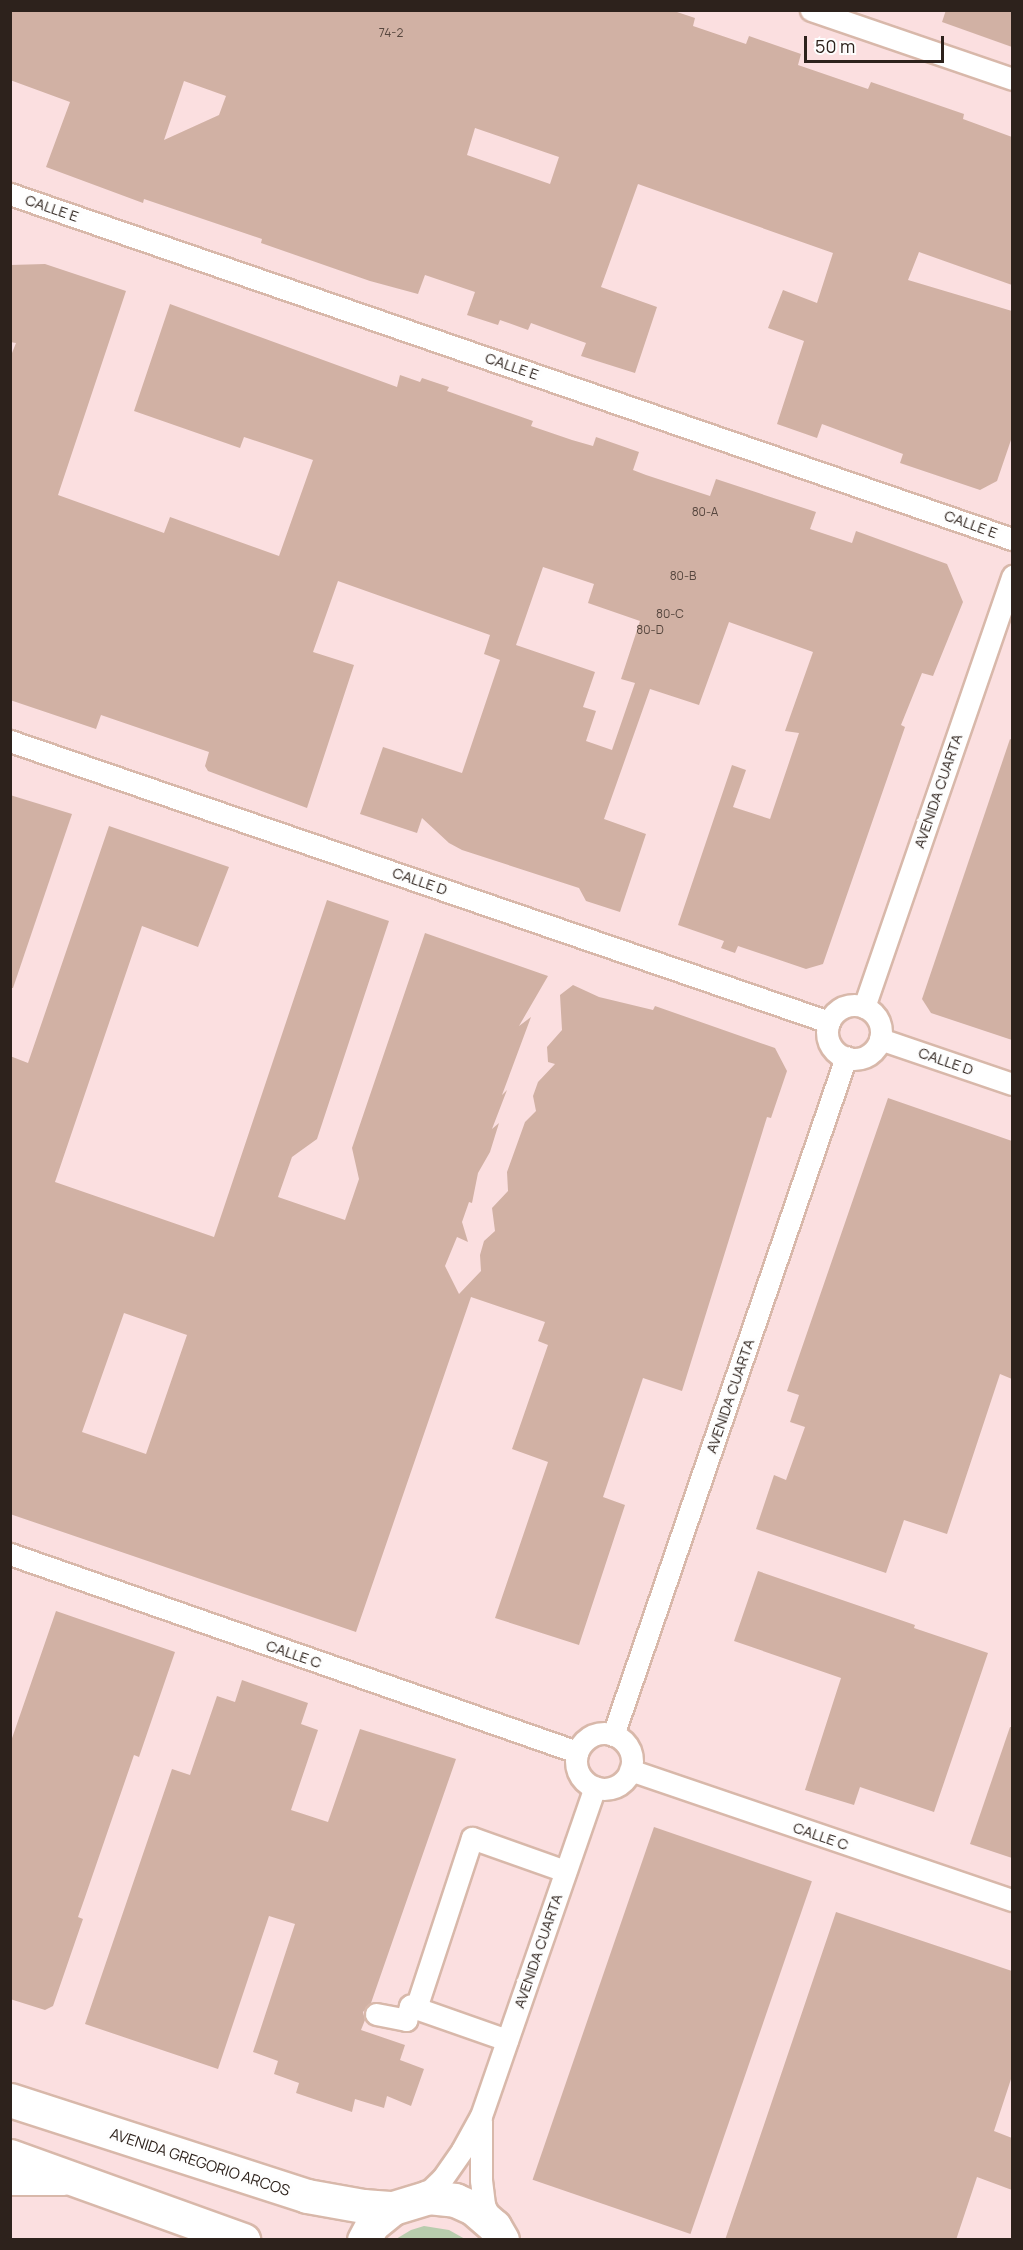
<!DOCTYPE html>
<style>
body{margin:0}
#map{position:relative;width:1023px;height:2250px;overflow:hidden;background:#fbeee8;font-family:Manrope,sans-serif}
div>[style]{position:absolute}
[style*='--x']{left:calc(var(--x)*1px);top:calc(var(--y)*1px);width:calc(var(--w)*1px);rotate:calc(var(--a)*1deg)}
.industrial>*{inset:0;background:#fbdfe0;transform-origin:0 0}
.green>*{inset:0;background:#b8ccad}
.building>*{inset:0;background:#d1b1a4;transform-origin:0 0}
.roads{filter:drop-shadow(2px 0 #d8b8aa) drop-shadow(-2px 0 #d8b8aa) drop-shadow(0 2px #d8b8aa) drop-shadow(0 -2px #d8b8aa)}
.minor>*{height:21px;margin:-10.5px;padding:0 10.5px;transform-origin:10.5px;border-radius:10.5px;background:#fff}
.minor>.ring{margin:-10.5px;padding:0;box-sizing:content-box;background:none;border:21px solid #fff;border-radius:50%}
.primary>*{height:33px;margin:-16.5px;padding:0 16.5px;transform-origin:16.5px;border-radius:16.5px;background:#fff}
span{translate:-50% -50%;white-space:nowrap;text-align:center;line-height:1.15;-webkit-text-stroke:6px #fefefe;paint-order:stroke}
.number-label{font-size:12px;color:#56463e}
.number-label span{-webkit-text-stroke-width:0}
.street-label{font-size:15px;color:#2d221c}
.frame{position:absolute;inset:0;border:12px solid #2d221c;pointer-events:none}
.scale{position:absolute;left:804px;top:36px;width:140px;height:27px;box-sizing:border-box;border:3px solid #2d221c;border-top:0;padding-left:8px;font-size:18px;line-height:21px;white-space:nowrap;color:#2d221c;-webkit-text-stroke:4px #fefefe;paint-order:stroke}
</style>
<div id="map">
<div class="industrial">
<div style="left:11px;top:11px;width:1001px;height:2228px"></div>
</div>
<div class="green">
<div style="clip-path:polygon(424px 2226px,449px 2230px,465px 2239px,396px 2239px,411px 2230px)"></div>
</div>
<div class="building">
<div style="clip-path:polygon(evenodd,10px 10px,671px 10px,695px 18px,693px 26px,746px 44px,749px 36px,801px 54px,798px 65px,868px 89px,871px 82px,964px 114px,963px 119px,1012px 137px,1012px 285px,919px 252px,908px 280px,1012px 311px,1012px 437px,997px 481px,980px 490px,900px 463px,903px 454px,822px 424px,817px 438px,777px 424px,804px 341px,768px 328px,783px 290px,817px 303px,833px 253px,638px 184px,601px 287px,657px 307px,635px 373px,581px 356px,586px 343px,561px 334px,531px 323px,528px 330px,500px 320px,498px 325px,467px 315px,475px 292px,425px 275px,418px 294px,370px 281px,261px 243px,262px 239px,144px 199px,143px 203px,46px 167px,70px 102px,10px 80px,10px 10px,184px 81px,226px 96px,219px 115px,164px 140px,184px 81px,10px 10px,475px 128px,559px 157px,550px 184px,467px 155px,475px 128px)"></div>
<div style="clip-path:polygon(946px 10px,1012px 10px,1012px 47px,942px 22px)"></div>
<div style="clip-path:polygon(evenodd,45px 264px,126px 291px,58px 495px,164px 533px,170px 517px,279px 556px,313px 460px,244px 437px,240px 448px,134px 411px,170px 304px,397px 387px,400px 375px,420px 382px,422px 378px,449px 387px,447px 391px,533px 421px,531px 426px,572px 440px,593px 446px,596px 437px,639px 452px,633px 470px,646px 475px,710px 496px,716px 479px,816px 512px,810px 529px,852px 543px,856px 531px,947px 564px,963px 602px,933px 676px,922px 673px,901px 725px,905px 727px,823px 964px,806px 969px,738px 946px,735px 953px,721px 948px,724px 941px,678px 925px,732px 765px,746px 770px,733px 807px,770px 819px,799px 733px,785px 731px,813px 652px,729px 622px,699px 705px,650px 689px,604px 819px,646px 834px,620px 912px,586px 901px,579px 888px,462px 850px,449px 843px,422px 818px,417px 833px,360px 814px,383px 747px,462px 773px,500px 660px,484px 654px,490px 635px,338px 581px,313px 652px,354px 665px,307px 808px,208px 771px,205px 766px,209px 752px,101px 715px,96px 729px,10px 700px,10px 358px,16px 343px,10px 342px,10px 265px,45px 264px,543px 567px,594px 584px,588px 603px,640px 621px,621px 679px,635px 683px,612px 750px,586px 741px,596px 711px,583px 707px,595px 672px,516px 645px,543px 567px)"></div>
<div style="clip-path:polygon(1010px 739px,1012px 740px,1012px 1040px,931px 1013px,922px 999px)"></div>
<div style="clip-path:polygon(10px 795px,72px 814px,13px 988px,10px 988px)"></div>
<div style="clip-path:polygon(evenodd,109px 826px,229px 867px,198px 947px,142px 926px,55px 1182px,214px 1237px,327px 900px,389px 921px,317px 1139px,292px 1157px,278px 1197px,345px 1220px,359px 1179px,352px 1148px,425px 933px,548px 976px,519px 1026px,531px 1017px,502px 1095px,507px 1090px,492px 1129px,499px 1123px,490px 1152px,478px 1173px,472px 1203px,469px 1202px,462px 1222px,468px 1242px,457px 1237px,445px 1266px,459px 1294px,481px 1271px,480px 1255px,484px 1241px,495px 1231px,492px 1208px,508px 1191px,507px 1172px,525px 1122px,536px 1111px,533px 1096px,538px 1082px,555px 1064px,548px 1062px,547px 1047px,562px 1030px,560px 995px,573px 985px,599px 997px,653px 1010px,655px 1006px,775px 1048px,787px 1071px,771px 1118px,767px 1117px,682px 1391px,643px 1378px,603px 1497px,625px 1505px,579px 1645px,495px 1618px,548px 1462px,512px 1449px,548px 1345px,538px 1341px,545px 1322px,471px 1297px,356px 1632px,10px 1514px,10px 1056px,28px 1063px,109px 826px,124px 1313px,187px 1335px,146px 1454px,82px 1432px,124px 1313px)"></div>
<div style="clip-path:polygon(888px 1098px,1012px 1141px,1012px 1379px,1000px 1374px,947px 1534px,904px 1520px,886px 1573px,756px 1529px,774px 1475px,786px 1480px,805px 1427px,790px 1422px,799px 1395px,787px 1391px)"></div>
<div style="clip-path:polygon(758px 1571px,915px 1625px,914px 1628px,988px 1653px,934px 1812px,860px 1787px,854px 1805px,805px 1790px,841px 1678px,734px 1641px)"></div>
<div style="clip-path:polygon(56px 1611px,175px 1652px,139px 1757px,134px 1755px,83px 1903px,78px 1917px,83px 1919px,53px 2006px,45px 2010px,10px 1999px,10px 1744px)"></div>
<div style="clip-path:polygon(242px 1680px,308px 1703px,301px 1724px,318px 1730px,291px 1810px,328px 1822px,360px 1729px,456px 1759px,371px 2003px,363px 2012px,365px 2020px,361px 2030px,405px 2045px,400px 2060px,424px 2069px,411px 2106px,387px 2096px,384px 2108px,355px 2099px,352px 2112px,296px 2093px,299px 2083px,274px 2074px,278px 2061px,253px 2052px,295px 1924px,269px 1916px,218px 2069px,85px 2024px,172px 1769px,190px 1775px,217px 1696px,235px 1702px)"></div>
<div style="clip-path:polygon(1010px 1727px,1012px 1727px,1012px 1858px,970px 1844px)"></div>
<div style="left:654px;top:1827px;width:167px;height:373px;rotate:19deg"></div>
<div style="clip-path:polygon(836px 1912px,1012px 1971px,1012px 2076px,994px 2131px,1012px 2138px,1012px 2190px,977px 2177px,956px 2240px,725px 2240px)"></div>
</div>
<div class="roads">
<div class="minor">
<div style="--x:811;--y:10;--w:213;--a:18.9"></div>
<div style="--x:10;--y:194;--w:1060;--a:19"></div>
<div style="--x:10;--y:741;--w:866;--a:18.94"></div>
<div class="ring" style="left:827px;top:1005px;width:33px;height:33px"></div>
<div style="--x:864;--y:1007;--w:456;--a:-71"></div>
<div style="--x:880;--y:1039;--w:139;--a:18.8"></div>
<div style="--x:10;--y:1554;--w:601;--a:19.25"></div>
<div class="ring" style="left:576px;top:1733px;width:35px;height:35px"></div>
<div style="--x:613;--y:1735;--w:717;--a:-71.03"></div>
<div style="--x:630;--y:1770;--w:404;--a:18.8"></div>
<div style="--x:416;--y:2008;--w:179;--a:-71.8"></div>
<div style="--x:472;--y:1838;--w:99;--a:19.5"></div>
<div style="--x:376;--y:2014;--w:31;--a:11"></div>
<div style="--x:406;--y:2020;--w:15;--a:-74"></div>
<div style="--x:410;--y:2006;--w:103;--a:19.3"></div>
<div style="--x:481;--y:2121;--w:59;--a:90"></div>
<div style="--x:481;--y:2180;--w:25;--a:83"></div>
<div style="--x:484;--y:2205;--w:17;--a:65"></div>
<div style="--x:10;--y:2184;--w:54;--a:0"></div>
<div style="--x:421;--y:2199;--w:29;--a:-44"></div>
<div style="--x:442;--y:2179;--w:35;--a:-55"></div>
<div style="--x:462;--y:2150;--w:39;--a:-61"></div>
<div style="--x:481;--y:2116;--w:348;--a:-70.9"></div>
</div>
<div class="primary">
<div style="--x:10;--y:2100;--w:312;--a:17.9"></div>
<div style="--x:307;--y:2196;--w:57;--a:10.1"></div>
<div style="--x:363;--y:2206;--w:30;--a:4"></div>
<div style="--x:10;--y:2156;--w:248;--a:19.8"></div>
<div style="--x:364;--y:2240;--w:17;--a:-62"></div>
<div style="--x:372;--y:2225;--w:27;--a:-39"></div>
<div style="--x:393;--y:2208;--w:37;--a:-17"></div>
<div style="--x:428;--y:2197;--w:27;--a:6"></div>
<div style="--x:455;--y:2200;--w:20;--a:24"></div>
<div style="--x:473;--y:2208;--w:28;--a:41"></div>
<div style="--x:494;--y:2226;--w:16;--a:60"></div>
</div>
</div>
<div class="number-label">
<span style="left:391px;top:33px">74-2</span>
<span style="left:705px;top:512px">80-A</span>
<span style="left:683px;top:576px">80-B</span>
<span style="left:670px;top:614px">80-C</span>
<span style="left:650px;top:630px">80-D</span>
</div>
<div class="street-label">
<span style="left:52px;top:208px;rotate:19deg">CALLE E</span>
<span style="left:512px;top:366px;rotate:19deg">CALLE E</span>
<span style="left:971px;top:524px;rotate:20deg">CALLE E</span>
<span style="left:938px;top:791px;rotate:-71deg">AVENIDA CUARTA</span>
<span style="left:420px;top:881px;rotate:19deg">CALLE D</span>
<span style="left:946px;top:1061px;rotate:19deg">CALLE D</span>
<span style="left:730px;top:1396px;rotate:-71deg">AVENIDA CUARTA</span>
<span style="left:294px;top:1654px;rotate:19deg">CALLE C</span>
<span style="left:821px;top:1836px;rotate:19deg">CALLE C</span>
<span style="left:538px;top:1951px;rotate:-71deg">AVENIDA CUARTA</span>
<span style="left:200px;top:2162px;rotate:18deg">AVENIDA GREGORIO ARCOS</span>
</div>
<div class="frame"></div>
<div class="scale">50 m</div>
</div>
